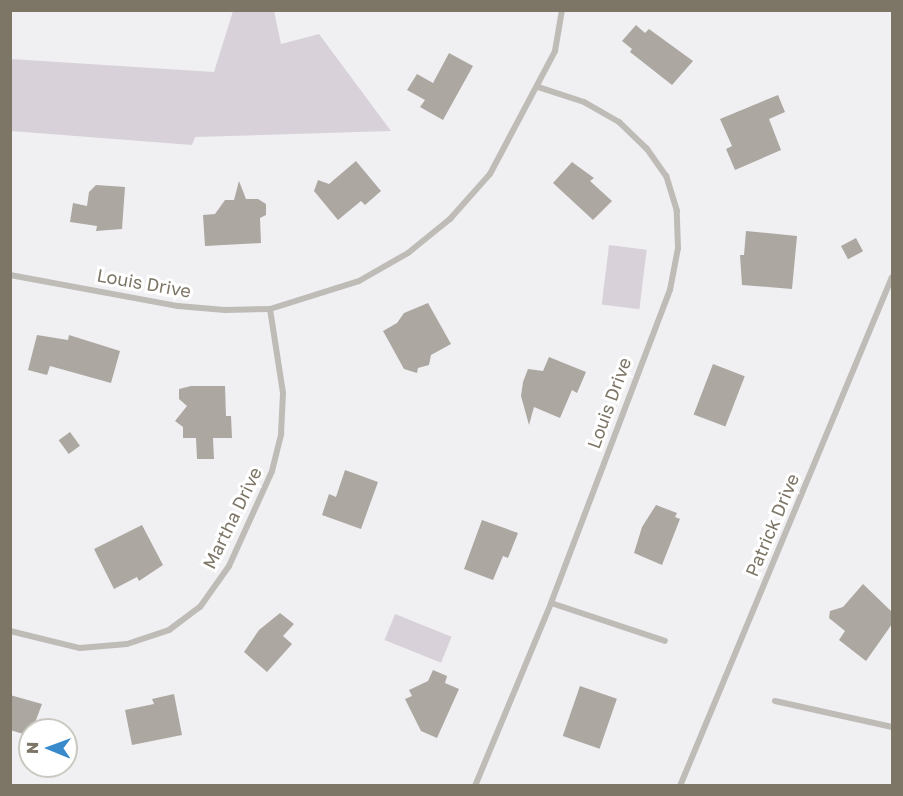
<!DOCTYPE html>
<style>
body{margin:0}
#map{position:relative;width:903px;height:796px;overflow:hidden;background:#f0f0f3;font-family:"Golos Text",sans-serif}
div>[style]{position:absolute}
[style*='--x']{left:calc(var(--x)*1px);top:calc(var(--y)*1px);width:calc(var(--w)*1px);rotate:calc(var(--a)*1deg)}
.green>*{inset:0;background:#d8d1d9;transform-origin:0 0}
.building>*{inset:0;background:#aca7a1;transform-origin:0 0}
.street>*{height:6px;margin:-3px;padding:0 3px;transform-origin:3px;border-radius:3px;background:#bfbcb8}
span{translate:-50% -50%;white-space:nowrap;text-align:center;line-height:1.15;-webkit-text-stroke:6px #fff;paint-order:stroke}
.street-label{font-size:18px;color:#7d7566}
.frame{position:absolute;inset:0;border:12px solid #7d7566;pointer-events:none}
.north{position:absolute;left:18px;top:718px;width:60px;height:60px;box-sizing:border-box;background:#fff;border:2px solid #cbc8c2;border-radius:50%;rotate:271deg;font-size:16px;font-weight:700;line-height:24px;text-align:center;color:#7d7566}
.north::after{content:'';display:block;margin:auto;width:21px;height:27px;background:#388acb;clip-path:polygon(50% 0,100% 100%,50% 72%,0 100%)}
</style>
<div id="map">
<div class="green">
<div style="clip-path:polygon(233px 11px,274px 11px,281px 44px,319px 34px,391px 131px,195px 137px,192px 145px,11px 131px,11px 59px,214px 72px)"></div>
<div style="left:609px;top:245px;width:38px;height:60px;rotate:7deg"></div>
<div style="left:395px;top:614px;width:61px;height:28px;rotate:22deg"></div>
</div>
<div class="building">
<div style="clip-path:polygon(636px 25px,645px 33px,649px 29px,693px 61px,672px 85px,630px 52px,632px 49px,622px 41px)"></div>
<div style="clip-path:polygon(449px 53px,473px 66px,443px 120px,420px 107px,425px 100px,407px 90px,417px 74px,433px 83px)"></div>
<div style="clip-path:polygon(778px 95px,785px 112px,769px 119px,781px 150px,735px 170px,726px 149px,732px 146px,720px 119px)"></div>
<div style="clip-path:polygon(356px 161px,381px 191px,365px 205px,361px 201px,338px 220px,314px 191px,318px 180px,329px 184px)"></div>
<div style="clip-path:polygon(572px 162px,594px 178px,590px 181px,612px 201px,593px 220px,553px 183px)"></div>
<div style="clip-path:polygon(239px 181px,246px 199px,258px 199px,266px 204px,266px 215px,260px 218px,261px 243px,205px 246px,203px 215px,215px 214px,225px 200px,234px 200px)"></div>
<div style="clip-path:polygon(96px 185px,125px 187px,122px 229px,96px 231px,97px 226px,70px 222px,73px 203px,87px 206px,89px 192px)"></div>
<div style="clip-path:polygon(746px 231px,797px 236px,792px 289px,742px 285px,740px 255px,744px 255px)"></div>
<div style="left:856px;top:238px;width:15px;height:17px;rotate:62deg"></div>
<div style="clip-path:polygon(428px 303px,451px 344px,431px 355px,429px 365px,418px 368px,417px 373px,404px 369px,383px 331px,397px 323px,404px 313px)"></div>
<div style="clip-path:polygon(37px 335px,68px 340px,69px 335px,120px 351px,111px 383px,50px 366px,47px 375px,28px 370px)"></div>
<div style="clip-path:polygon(549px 357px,586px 372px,577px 393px,572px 390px,560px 418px,534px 407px,529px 425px,521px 396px,523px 382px,528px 369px,543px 371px)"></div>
<div style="left:713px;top:364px;width:34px;height:54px;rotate:21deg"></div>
<div style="clip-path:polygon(191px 386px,225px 386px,226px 416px,231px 416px,232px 438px,213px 438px,214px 459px,197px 459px,196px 438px,183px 438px,183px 427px,175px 421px,187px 406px,179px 399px,179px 389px)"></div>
<div style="left:70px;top:432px;width:17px;height:14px;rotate:54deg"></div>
<div style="clip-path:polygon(345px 470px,378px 482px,361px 529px,322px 515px,329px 494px,336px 497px)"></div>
<div style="clip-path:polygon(656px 505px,677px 513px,675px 517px,680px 519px,662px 565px,634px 553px,642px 527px)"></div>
<div style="clip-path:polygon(482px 520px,518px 533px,508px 558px,503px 556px,493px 580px,464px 569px)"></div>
<div style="clip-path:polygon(142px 525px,163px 565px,139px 581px,137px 577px,114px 589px,94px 549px)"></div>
<div style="clip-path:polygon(863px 584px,892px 612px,892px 624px,866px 661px,839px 640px,845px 631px,829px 618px,830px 611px,843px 607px)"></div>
<div style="clip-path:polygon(280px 613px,294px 624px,283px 636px,292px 644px,267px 672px,244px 652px,259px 630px)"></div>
<div style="clip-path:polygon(433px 670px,447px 676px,445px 683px,459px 689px,437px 738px,421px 731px,405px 699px,412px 696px,409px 690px,428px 681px)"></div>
<div style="left:580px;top:686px;width:39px;height:53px;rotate:19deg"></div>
<div style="clip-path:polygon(174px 694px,182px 735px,132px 745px,125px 710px,154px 704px,152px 699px)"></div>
<div style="clip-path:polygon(10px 695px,42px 704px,30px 736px,10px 730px)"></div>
</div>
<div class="street">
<div style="--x:10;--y:275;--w:171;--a:10.5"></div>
<div style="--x:178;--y:306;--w:47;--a:4.9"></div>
<div style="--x:225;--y:310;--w:45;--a:-1.3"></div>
<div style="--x:270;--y:309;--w:93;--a:-17.5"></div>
<div style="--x:359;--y:281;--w:56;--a:-29.7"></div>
<div style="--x:408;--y:253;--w:54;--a:-39"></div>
<div style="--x:450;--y:219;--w:60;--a:-48.4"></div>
<div style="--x:490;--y:174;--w:139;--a:-62.1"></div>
<div style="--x:555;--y:51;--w:42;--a:-80.3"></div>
<div style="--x:551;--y:603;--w:120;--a:18.4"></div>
<div style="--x:10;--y:631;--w:72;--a:13.7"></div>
<div style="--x:80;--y:648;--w:47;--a:-4.9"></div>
<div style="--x:127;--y:644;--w:44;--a:-18.4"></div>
<div style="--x:169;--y:630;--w:39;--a:-37"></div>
<div style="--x:200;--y:607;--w:50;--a:-54.7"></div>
<div style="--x:229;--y:566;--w:104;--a:-65.6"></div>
<div style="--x:272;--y:471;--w:38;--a:-76"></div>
<div style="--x:281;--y:434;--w:41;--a:-87.2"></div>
<div style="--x:283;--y:393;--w:85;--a:-98.8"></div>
<div style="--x:775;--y:701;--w:120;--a:12.5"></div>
<div style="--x:475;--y:786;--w:198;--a:-67.4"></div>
<div style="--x:551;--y:603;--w:335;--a:-69.2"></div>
<div style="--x:670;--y:290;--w:43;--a:-79.2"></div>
<div style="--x:678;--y:248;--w:37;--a:-92"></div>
<div style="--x:677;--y:211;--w:37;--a:-107"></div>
<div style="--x:666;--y:176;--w:33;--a:-125"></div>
<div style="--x:647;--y:149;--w:39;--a:-136"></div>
<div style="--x:619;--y:122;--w:40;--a:-150.3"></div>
<div style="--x:584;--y:102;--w:48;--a:-161.9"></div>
<div style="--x:680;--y:786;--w:551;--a:-67.39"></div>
</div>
<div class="street-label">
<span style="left:144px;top:283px;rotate:10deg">Louis Drive</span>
<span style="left:609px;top:403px;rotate:-70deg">Louis Drive</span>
<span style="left:232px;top:518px;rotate:-64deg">Martha Drive</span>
<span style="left:772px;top:525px;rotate:-67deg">Patrick Drive</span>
</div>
<div class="frame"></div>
<div class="north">N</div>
</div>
